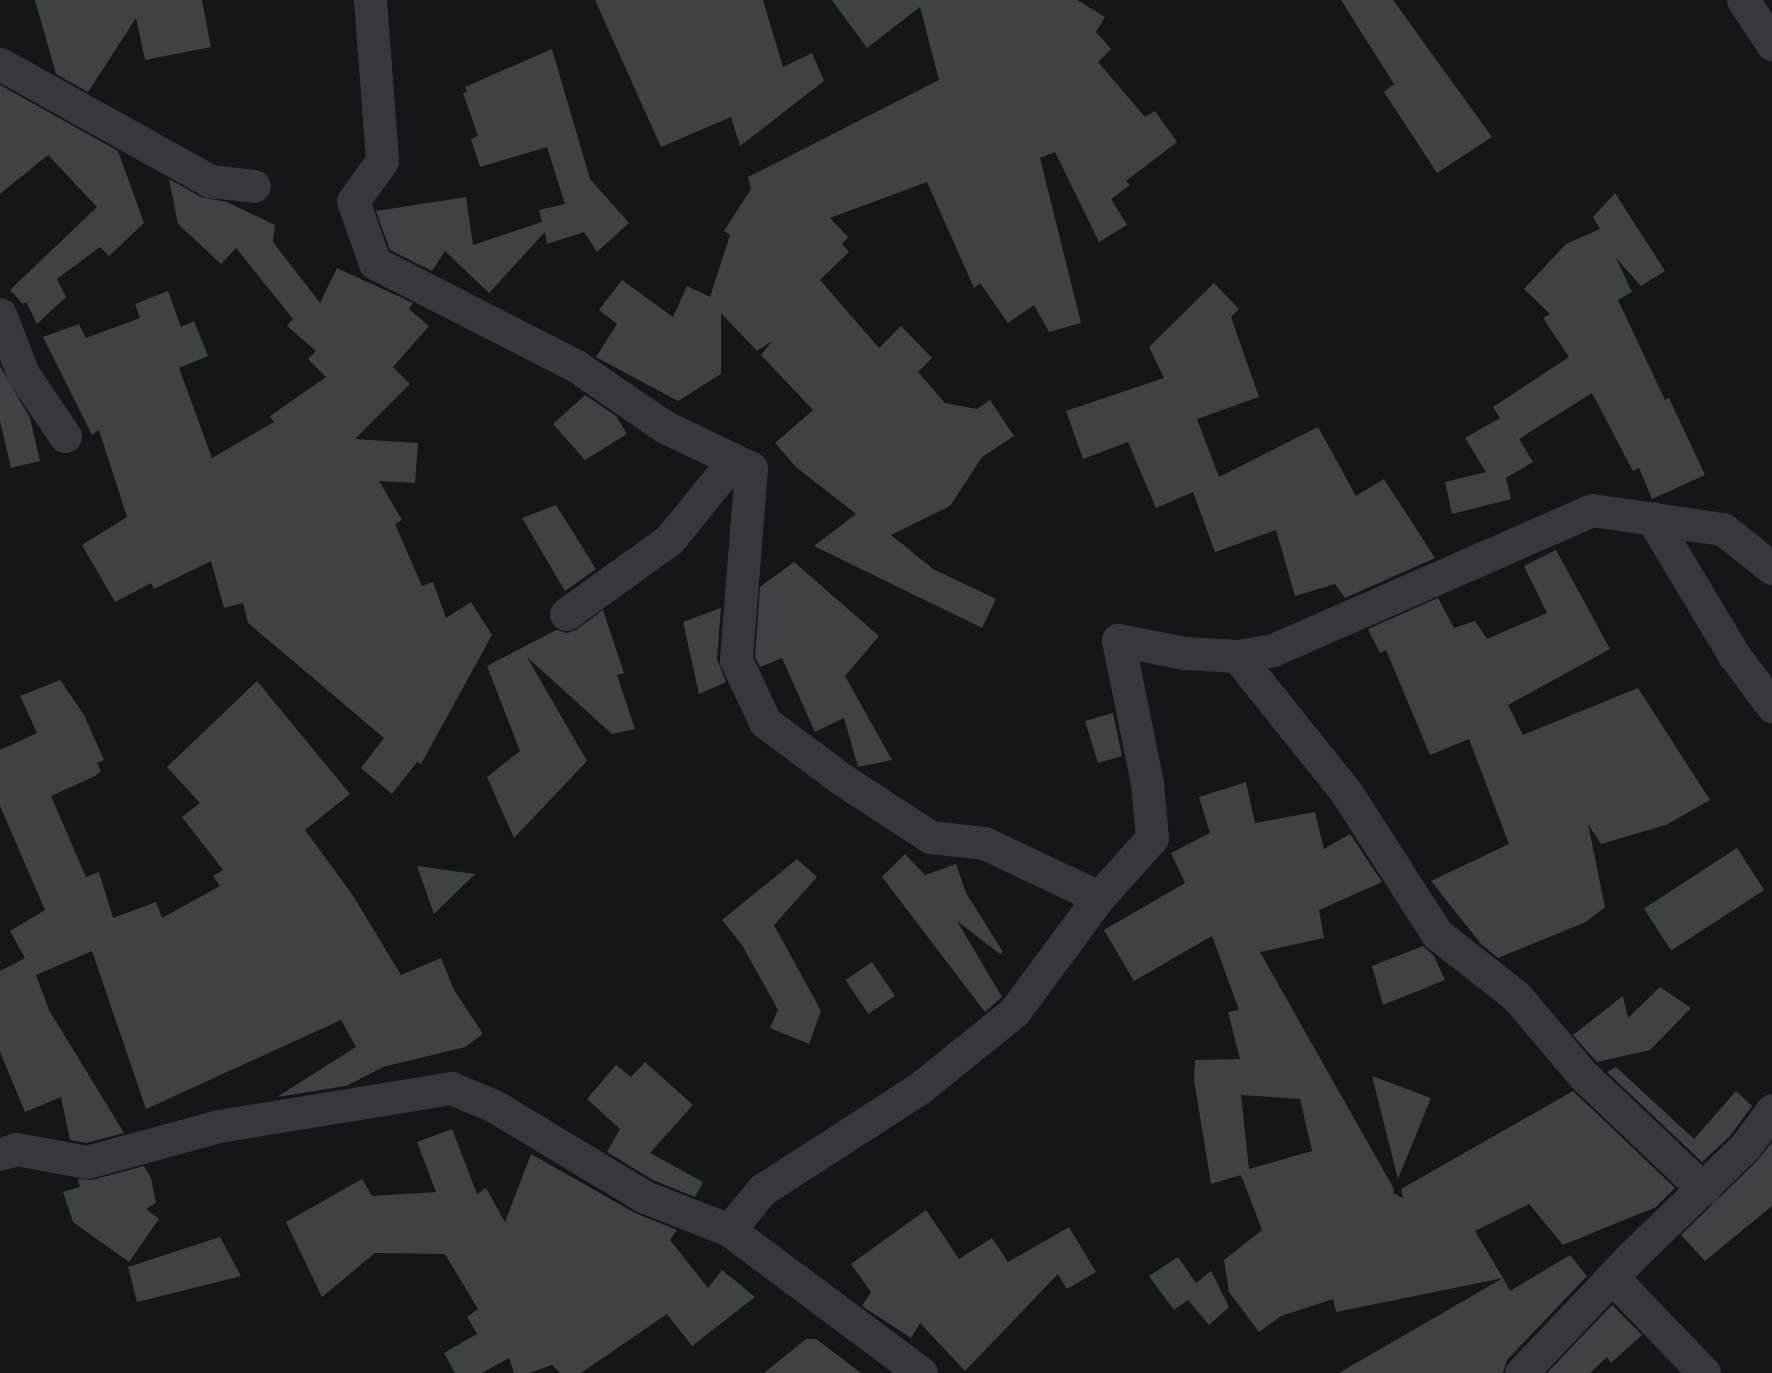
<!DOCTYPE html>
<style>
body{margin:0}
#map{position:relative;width:1772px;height:1373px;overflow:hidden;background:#161618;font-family:Overpass,sans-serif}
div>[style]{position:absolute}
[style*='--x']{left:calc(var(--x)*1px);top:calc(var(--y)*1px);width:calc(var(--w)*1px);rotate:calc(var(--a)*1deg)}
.building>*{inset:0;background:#404145;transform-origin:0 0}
.street>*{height:33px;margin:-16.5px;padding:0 16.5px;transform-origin:16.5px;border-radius:16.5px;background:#37383d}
span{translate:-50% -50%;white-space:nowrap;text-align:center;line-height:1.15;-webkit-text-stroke:4.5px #111113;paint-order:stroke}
</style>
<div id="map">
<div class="building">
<div style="clip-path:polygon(35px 0,202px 0,211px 47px,145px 60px,136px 18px,88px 92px,56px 74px)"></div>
<div style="clip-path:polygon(595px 0,763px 0,783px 67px,812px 53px,824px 81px,740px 146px,731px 117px,661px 147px)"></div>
<div style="clip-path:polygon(832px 0,1077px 0,1105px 17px,1096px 32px,1111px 49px,1098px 62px,1145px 117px,1155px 111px,1177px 142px,1126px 181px,1130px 185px,1111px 199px,1127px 225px,1099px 242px,1055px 152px,1040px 158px,1081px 323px,1049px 332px,1034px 305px,1008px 323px,980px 283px,974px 288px,927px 182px,830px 218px,848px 237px,842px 244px,849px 252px,820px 280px,879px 348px,901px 326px,932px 358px,918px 372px,945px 403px,977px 409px,990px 400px,1014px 436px,982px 457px,950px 506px,891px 535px,933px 569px,996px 599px,982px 628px,814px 546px,856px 514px,796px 467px,775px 443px,813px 410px,761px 355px,772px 341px,757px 351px,721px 313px,721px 374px,678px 401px,596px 357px,617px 324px,599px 310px,622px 280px,673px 317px,687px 286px,710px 297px,730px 235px,724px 231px,751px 189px,748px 177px,939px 80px,920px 7px,867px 48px)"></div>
<div style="clip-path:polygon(1341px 0,1393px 0,1492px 137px,1437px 173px,1384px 92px,1394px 84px)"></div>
<div style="clip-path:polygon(552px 49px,590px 179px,629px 223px,597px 252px,584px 232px,547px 244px,545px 232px,489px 293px,445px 251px,432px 271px,390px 250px,376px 211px,466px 197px,473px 245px,542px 222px,539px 210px,565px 204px,547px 147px,480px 167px,471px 139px,478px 136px,463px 93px,467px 92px,465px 87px)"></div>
<div style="clip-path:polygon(0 85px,118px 151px,144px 223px,109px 256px,100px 247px,57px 279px,66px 297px,37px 324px,26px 302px,23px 304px,10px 290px,97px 207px,48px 155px,0 194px)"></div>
<div style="clip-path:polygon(169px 179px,201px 197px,227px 202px,275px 225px,273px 242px,320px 303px,337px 268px,413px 303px,409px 309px,429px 326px,393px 367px,410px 384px,355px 439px,418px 443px,415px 483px,379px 481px,402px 520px,395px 524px,422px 586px,433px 582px,446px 618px,471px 602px,492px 635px,421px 764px,417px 762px,392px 794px,361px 768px,384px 738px,248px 623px,243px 603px,224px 608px,211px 561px,154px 589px,151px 583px,115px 602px,82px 545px,127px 517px,99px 430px,92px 435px,43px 337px,79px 324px,86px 338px,140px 318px,135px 304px,168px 291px,181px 327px,194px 321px,208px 356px,179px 368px,212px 458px,274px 422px,270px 416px,326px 377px,308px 359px,316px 351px,287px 326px,293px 319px,236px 248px,221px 264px,178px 224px)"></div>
<div style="clip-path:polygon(1615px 193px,1665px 271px,1641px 286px,1616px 258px,1632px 292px,1618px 300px,1665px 400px,1669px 398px,1705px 475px,1652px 499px,1639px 468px,1633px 471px,1592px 393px,1519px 439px,1533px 462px,1506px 478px,1511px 499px,1452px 514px,1445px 482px,1486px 472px,1465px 438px,1500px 418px,1493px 407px,1569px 357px,1543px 318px,1550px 314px,1524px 289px,1566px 244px,1600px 229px,1593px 217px)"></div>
<div style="clip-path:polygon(1214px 283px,1239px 309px,1231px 317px,1259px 397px,1197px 419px,1219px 477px,1318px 427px,1356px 496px,1384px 479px,1435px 558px,1345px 598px,1335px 584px,1295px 596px,1276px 530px,1215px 552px,1193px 492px,1156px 508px,1128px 442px,1083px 459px,1066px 411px,1164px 378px,1149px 347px)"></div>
<div style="clip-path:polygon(0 366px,30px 418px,40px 461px,11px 468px,0 421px)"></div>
<div style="clip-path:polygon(585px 395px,616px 416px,627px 434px,585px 460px,553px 424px)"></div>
<div style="clip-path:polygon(556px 505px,596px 569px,565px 591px,522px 518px)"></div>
<div style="clip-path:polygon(1556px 550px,1610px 649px,1508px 705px,1523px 735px,1638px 688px,1710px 800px,1666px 825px,1601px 844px,1588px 824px,1605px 907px,1586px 922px,1498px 958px,1481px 944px,1431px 881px,1509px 844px,1469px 739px,1430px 755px,1386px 650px,1380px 653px,1368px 629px,1438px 598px,1454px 628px,1475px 621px,1487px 639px,1547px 613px,1524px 566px)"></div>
<div style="clip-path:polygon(794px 562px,879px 636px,845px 676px,892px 760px,858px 767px,844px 718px,815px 732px,782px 658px,760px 667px,755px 657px,760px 587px)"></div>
<div style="clip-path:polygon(721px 608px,717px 659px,726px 682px,699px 694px,683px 622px)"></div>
<div style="clip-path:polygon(603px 610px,624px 673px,617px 675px,635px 729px,612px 734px,527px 657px,587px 761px,514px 838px,487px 777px,520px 751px,487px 666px,556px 630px,567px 633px,576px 630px)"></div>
<div style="clip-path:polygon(60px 680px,84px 715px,104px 760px,97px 763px,101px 771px,95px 776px,51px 796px,86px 877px,99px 872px,113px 918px,156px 902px,162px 918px,220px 886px,213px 876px,223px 870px,182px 817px,200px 803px,167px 767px,257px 681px,350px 794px,305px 830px,352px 894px,401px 975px,441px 958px,454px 990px,483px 1034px,465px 1047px,383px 1067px,346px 1086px,277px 1097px,356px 1047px,341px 1020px,146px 1109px,92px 951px,36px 975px,49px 1010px,124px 1133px,86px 1143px,70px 1140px,61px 1097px,25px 1112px,0 1052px,0 971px,25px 958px,10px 931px,45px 910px,0 806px,0 750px,37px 733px,20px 696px)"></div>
<div style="clip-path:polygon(1113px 713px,1122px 756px,1098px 763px,1085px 721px)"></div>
<div style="clip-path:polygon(evenodd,1246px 782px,1255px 823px,1315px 812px,1324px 849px,1350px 834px,1382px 882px,1319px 910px,1324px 938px,1260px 952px,1394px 1189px,1393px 1193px,1403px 1198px,1401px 1189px,1573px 1091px,1675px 1188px,1656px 1207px,1563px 1245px,1529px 1204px,1475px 1231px,1503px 1278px,1336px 1312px,1333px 1299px,1281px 1316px,1259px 1332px,1229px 1292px,1224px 1260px,1262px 1230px,1241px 1175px,1211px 1184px,1194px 1080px,1195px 1060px,1240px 1059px,1228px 1012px,1239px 1010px,1212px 936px,1134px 981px,1104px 930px,1185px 883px,1171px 853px,1210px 833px,1199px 797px,1246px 782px,1241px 1095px,1300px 1099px,1312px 1151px,1249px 1169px,1241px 1095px)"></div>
<div style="left:1737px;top:848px;width:50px;height:111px;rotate:57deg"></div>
<div style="clip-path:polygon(905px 854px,925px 875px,956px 864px,966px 893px,1003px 952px,1000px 954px,957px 921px,1002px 997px,985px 1012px,882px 877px)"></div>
<div style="clip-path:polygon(797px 859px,817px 877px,774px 925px,821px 1011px,809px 1044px,770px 1028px,778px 1010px,742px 945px,722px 920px)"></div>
<div style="clip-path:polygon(417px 866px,475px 874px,434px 914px)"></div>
<div style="clip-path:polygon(1423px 946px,1434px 956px,1445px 980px,1383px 1005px,1372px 966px)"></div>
<div style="left:872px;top:962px;width:41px;height:32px;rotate:56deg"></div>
<div style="clip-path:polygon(1660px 987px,1691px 1008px,1650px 1050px,1597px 1062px,1573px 1035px,1623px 996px,1628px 1018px)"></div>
<div style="clip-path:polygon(645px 1062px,693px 1105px,650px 1153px,703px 1182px,695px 1197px,653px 1180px,607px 1152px,620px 1129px,587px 1099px,616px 1065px,631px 1077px)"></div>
<div style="clip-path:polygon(1616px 1067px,1694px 1139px,1736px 1091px,1752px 1106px,1730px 1136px,1702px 1162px,1607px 1072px)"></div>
<div style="clip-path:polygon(1372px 1076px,1431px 1098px,1398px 1179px)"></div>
<div style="clip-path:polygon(452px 1129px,477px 1194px,486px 1188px,505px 1222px,531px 1154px,635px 1213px,677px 1230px,670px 1240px,708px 1288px,722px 1270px,755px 1297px,692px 1346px,667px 1314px,581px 1373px,560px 1373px,552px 1365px,529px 1373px,514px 1373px,509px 1358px,482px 1373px,455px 1373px,444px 1353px,477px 1334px,467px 1317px,478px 1309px,445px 1254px,375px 1253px,322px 1297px,286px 1222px,362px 1179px,372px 1196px,436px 1192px,417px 1142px)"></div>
<div style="clip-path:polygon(1772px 1142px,1772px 1206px,1705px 1261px,1681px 1235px,1757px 1161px)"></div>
<div style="clip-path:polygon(144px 1166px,151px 1178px,156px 1203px,146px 1209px,159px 1219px,129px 1262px,73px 1222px,63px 1192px,80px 1187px,78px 1179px,92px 1180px)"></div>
<div style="clip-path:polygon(926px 1210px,959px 1259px,992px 1238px,1008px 1262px,1069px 1227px,1096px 1272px,1067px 1289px,1058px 1274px,965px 1371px,920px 1323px,911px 1338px,862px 1306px,871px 1292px,851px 1264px)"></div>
<div style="clip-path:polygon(220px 1237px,241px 1276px,137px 1302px,128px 1267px)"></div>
<div style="clip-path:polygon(1570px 1255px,1587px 1276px,1507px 1360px,1503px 1373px,1339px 1373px,1503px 1278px,1510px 1291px)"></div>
<div style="clip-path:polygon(1178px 1257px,1196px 1283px,1211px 1271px,1229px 1307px,1209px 1325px,1188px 1300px,1174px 1310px,1149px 1276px)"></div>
<div style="clip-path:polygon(1612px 1305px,1642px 1335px,1611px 1363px,1607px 1357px,1590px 1373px,1547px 1373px)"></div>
<div style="clip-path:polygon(806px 1339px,816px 1339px,861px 1373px,764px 1373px)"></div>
</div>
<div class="street">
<div style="--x:370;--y:0;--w:161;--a:85.7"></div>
<div style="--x:382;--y:161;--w:49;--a:125.9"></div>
<div style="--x:353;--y:201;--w:66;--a:70.5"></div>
<div style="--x:375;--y:263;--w:226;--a:27.1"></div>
<div style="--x:576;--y:366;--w:108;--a:34.4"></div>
<div style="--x:665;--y:427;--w:95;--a:25.5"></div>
<div style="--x:751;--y:468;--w:193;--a:94.5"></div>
<div style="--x:736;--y:660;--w:68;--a:64.9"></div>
<div style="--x:765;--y:722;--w:94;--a:36.7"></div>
<div style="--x:840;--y:778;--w:108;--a:33.2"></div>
<div style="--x:930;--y:837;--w:54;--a:6.3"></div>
<div style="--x:984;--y:843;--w:127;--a:25.2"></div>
<div style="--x:1099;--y:897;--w:79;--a:-48.1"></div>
<div style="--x:1152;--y:838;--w:55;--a:-95.2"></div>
<div style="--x:1147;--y:783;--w:146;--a:-101.5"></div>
<div style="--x:1118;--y:640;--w:68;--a:11"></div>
<div style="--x:1185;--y:653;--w:52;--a:3.3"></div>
<div style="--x:1237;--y:656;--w:36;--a:-9"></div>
<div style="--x:1273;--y:650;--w:348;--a:-23.7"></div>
<div style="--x:1592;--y:510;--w:132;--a:8.3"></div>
<div style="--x:1723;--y:529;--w:63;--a:38.5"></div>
<div style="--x:1743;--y:0;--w:53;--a:56.6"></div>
<div style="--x:0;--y:64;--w:240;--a:29.1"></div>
<div style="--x:210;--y:181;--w:44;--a:6.5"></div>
<div style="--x:0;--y:314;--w:64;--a:69"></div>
<div style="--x:23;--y:374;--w:75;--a:55.9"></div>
<div style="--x:1652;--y:518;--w:160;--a:59.1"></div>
<div style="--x:1734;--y:655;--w:64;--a:53.3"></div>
<div style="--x:566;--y:614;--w:127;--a:-35.7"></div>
<div style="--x:669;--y:540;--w:103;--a:-50.9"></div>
<div style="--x:1237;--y:656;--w:174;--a:51.3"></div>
<div style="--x:1346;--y:792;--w:169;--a:57.3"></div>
<div style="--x:1437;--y:934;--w:100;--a:38.1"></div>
<div style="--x:1516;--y:996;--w:104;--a:49.7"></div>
<div style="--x:1583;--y:1075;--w:166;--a:43.5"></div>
<div style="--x:0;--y:1154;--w:17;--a:-17"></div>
<div style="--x:16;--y:1149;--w:72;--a:10.4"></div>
<div style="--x:87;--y:1162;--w:137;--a:-15.3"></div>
<div style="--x:219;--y:1126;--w:235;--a:-9.3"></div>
<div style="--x:451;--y:1088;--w:47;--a:22.7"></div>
<div style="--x:494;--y:1106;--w:176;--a:31.1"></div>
<div style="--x:645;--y:1197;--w:90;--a:21.4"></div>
<div style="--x:1612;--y:1277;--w:133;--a:46.2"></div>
<div style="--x:921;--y:1373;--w:239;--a:-143.3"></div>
<div style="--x:729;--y:1230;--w:52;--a:-50.5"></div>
<div style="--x:762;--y:1190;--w:189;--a:-32.9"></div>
<div style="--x:921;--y:1087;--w:119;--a:-38.9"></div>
<div style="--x:1014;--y:1012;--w:143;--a:-53.5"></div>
<div style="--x:1521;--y:1373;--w:160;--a:-46.5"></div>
<div style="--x:1631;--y:1257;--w:157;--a:-44"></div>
<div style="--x:1744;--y:1148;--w:47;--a:-53.6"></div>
</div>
</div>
